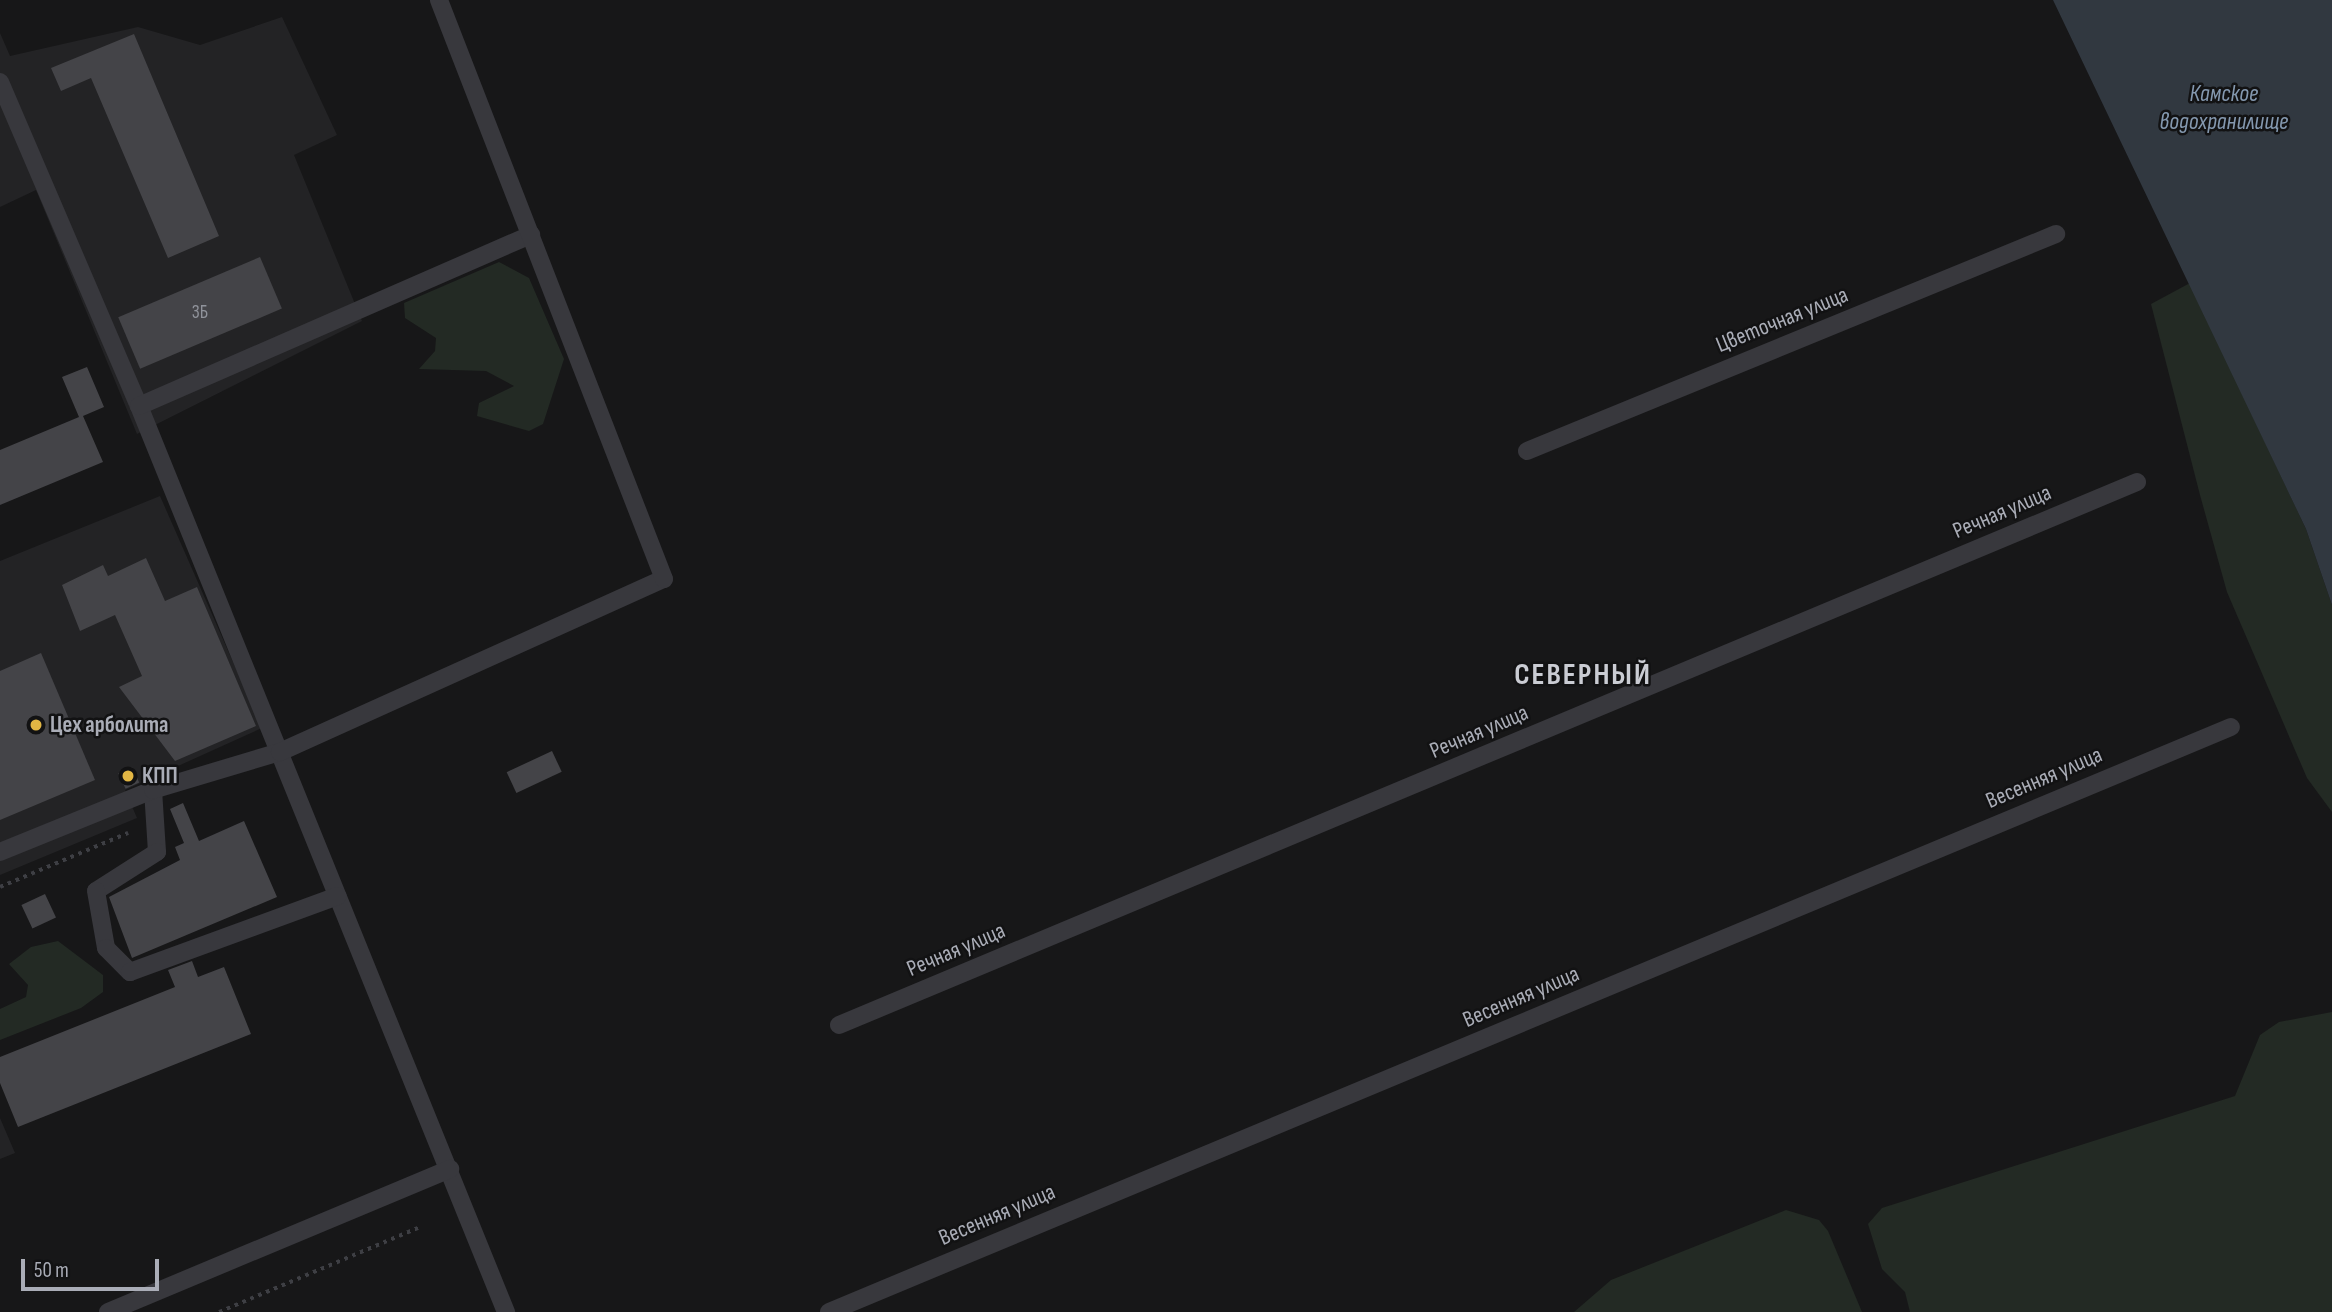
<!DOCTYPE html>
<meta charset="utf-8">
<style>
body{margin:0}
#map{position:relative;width:2332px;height:1312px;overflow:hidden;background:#171718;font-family:"Sofia Sans Condensed",sans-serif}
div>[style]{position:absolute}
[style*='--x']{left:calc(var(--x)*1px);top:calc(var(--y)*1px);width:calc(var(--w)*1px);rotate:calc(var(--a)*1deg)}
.built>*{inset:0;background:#232325}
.green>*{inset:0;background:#232a24}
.water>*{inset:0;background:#313840}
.building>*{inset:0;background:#444448;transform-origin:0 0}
.path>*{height:3.5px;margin-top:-1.75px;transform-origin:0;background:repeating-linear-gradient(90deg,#3e3f44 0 3.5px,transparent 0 8.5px)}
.minor>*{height:18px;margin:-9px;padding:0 9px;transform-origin:9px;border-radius:9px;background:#38383d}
.dots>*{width:19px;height:19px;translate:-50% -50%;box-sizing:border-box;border:4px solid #121213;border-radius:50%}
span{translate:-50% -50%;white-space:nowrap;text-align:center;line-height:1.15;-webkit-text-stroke:5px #121213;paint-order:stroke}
.number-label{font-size:19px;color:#90939b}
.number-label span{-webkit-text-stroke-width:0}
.street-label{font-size:23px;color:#aaadb7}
.poi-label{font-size:23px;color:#aaadb7;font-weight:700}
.left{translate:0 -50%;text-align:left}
.water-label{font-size:24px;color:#8498af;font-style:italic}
.district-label{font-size:30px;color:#caccd3;font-weight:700;letter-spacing:2px}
.scale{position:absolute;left:21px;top:1259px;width:138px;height:32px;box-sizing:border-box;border:4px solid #aaadb7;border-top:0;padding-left:9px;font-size:21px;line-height:24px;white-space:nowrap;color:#aaadb7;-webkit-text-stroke:5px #121213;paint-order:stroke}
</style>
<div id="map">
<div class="built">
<div style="clip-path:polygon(282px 17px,337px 135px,294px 155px,362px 321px,137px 434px,36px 190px,0 207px,0 33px,10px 56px,138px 27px,200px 45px)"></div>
<div style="clip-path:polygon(160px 496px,262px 728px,125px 790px,137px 818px,0 875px,0 561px)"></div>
<div style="clip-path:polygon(0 1118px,15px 1153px,0 1159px)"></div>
</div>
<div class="green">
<div style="clip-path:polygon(499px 262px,529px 278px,564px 359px,543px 424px,529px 431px,477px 416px,479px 403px,514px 386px,486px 371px,419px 369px,435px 351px,436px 338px,405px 318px,404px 303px)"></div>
<div style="clip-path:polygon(2190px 283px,2306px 529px,2332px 605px,2332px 812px,2307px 778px,2227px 592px,2200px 495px,2151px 304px)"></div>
<div style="clip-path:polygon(58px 941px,103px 975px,103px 992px,81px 1008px,0 1040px,0 1009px,26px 997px,28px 985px,9px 964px,31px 947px)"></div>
<div style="clip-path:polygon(2332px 1012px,2332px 1312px,1910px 1312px,1905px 1292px,1882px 1269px,1868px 1224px,1882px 1208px,2235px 1096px,2260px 1035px,2279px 1022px)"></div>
<div style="clip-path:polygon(1786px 1210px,1819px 1220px,1828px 1231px,1862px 1312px,1574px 1312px,1611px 1280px)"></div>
</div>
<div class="water">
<div style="clip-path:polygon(2053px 0,2332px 0,2332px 605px,2306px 529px)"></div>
</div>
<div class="building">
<div style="clip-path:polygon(134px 34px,219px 236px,168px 258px,91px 78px,61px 91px,51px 68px)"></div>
<div style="left:260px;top:257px;width:56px;height:154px;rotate:67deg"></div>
<div style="clip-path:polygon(87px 367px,104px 407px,83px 416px,103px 462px,0 505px,0 450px,79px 417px,62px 377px)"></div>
<div style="clip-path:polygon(146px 558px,165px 601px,197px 587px,256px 726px,175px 761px,119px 687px,142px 676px,115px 615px,80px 631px,62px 585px,103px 565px,108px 576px)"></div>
<div style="clip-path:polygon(41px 653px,95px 780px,0 820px,0 671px)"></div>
<div style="left:552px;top:751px;width:23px;height:50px;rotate:65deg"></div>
<div style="left:132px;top:767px;width:17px;height:15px;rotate:65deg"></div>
<div style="clip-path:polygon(183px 803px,199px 841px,244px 821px,277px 897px,132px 958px,109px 897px,180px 860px,175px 847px,184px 843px,170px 809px)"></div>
<div style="left:45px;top:894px;width:26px;height:26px;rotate:65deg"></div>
<div style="clip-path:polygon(192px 961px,198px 977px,224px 967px,251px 1034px,18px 1127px,0 1083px,0 1057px,175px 987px,168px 970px)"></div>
</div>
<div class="path">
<div style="--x:0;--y:887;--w:139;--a:-22.9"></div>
<div style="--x:219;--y:1312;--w:216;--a:-22.9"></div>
</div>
<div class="minor">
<div style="--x:0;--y:82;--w:353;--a:66.8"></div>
<div style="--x:139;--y:406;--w:978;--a:67.95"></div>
<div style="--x:139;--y:406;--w:428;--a:-23.6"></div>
<div style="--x:1527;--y:451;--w:572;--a:-22.3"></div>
<div style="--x:153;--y:790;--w:62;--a:86.3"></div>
<div style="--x:157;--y:852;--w:72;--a:147.4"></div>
<div style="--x:96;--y:891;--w:58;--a:80"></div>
<div style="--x:106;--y:948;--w:34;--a:45"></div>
<div style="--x:130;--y:972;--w:221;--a:-20.1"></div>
<div style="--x:0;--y:852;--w:165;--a:-22.1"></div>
<div style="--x:153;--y:790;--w:133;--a:-16.7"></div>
<div style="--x:280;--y:752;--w:421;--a:-24.3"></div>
<div style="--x:664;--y:579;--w:621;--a:-111.24"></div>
<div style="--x:839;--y:1025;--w:1407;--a:-22.7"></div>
<div style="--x:108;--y:1312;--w:371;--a:-22.7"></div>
<div style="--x:829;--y:1312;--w:1519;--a:-22.65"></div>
</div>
<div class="dots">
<div style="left:36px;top:725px;background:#e2b644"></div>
<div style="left:128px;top:776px;background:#e2b644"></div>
</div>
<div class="number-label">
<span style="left:200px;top:313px">3Б</span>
</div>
<div class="street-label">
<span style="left:1782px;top:320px;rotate:-22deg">Цветочная улица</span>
<span style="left:2002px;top:512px;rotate:-23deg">Речная улица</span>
<span style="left:1479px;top:732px;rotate:-23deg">Речная улица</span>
<span style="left:2044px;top:778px;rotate:-23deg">Весенняя улица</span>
<span style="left:956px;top:950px;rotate:-23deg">Речная улица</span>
<span style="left:1521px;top:997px;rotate:-23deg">Весенняя улица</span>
<span style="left:997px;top:1215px;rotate:-23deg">Весенняя улица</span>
</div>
<div class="poi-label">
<span class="left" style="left:50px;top:725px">Цех арболита</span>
<span class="left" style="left:142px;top:776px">КПП</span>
</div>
<div class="water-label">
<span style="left:2224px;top:108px">Камское<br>водохранилище</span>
</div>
<div class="district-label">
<span style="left:1583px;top:675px">СЕВЕРНЫЙ</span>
</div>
<div class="scale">50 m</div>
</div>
